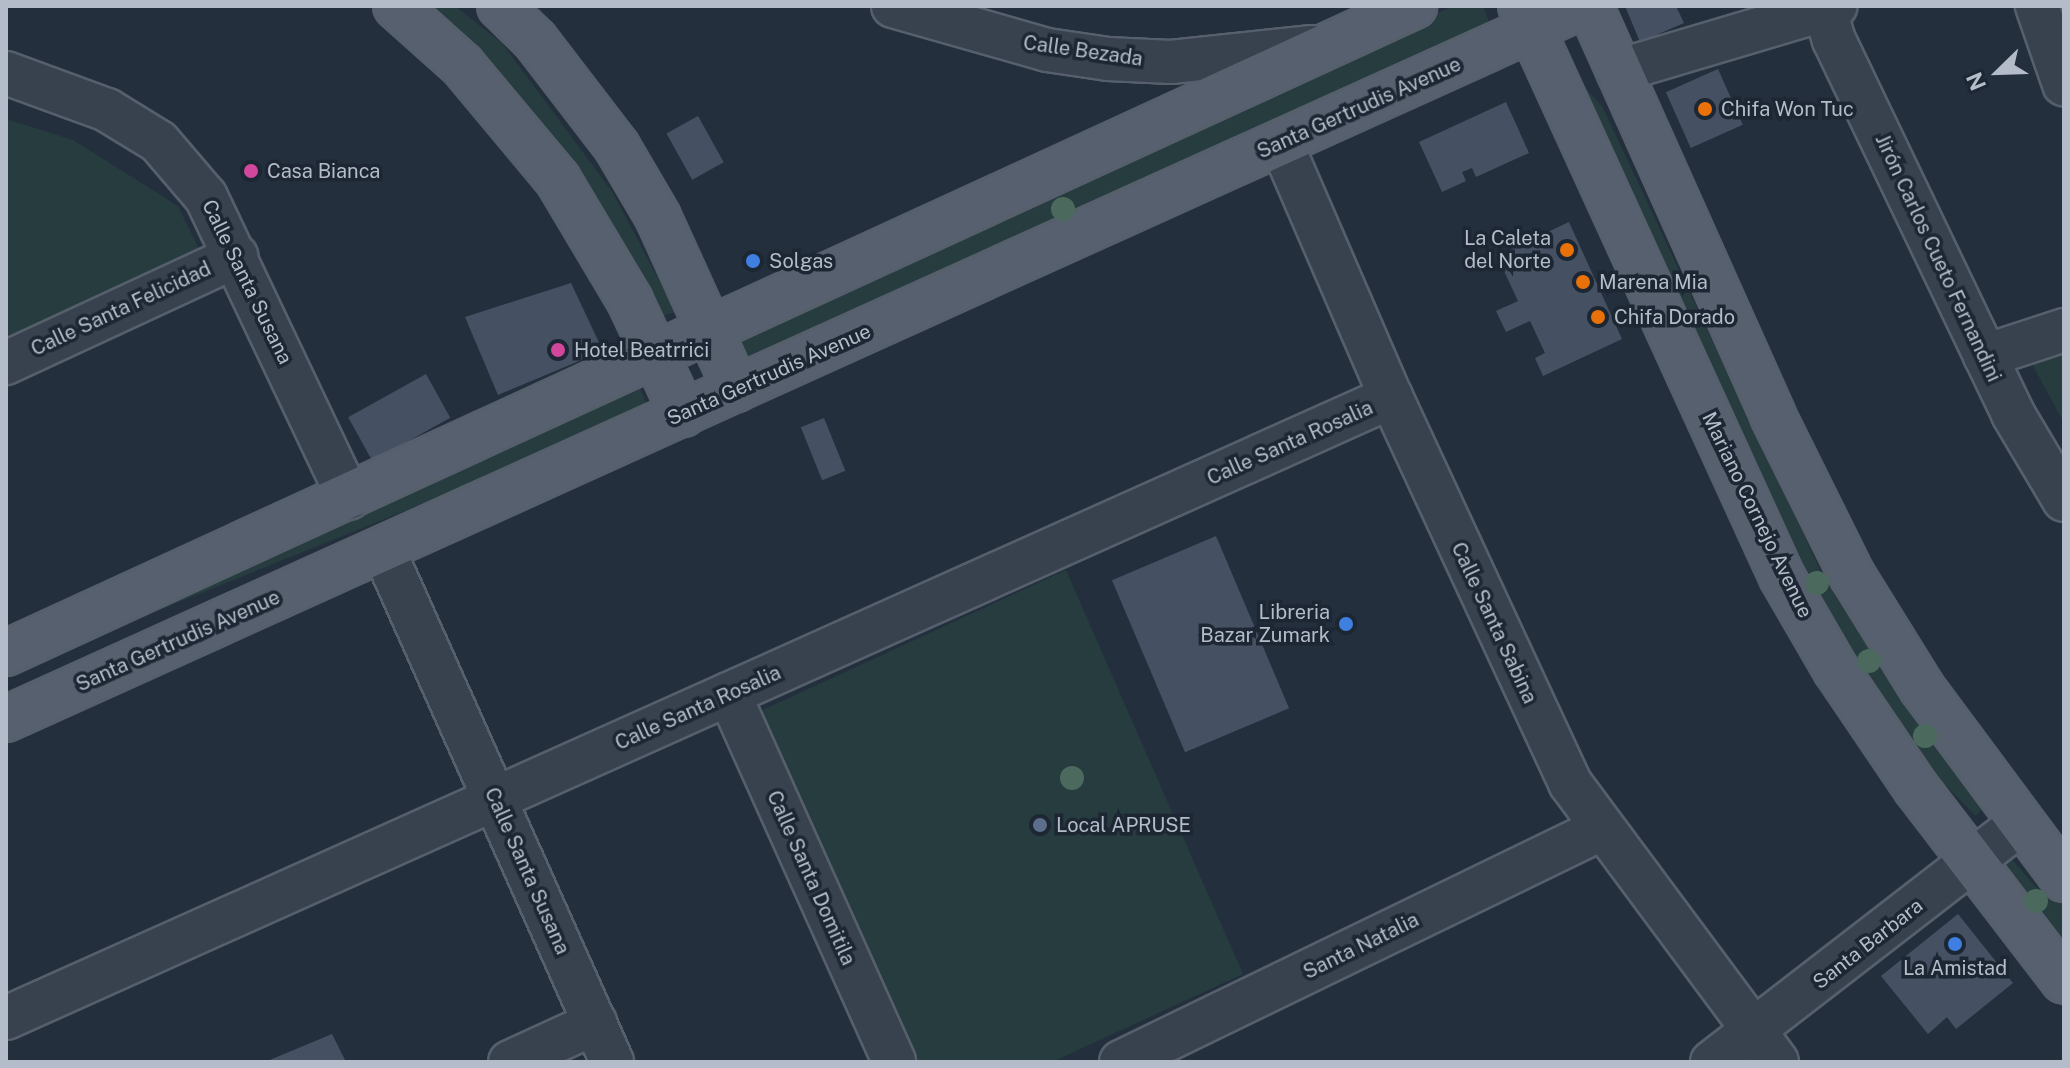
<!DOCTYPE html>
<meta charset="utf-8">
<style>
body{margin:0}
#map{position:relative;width:2070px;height:1068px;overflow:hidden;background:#242f3e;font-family:"Public Sans",sans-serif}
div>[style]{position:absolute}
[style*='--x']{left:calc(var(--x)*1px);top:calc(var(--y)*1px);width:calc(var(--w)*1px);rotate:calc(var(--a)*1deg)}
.green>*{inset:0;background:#263c3f;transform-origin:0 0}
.building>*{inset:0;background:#455162;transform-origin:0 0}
.roads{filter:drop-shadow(2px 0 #565f6c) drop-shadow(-2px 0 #565f6c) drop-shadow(0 2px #565f6c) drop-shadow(0 -2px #565f6c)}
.minor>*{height:42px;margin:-21px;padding:0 21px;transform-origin:21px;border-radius:21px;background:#38414e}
.major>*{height:44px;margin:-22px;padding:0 22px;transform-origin:22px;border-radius:22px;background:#56606e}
.trees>*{width:24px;height:24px;margin:-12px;border-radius:50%;background:#4b6a5d}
.dots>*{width:22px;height:22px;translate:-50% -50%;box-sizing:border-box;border:4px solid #1d2633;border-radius:50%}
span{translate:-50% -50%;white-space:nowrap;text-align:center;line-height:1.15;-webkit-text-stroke:7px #1d2633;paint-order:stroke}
.street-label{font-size:20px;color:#b4bcc9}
.poi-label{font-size:20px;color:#b4bcc9}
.left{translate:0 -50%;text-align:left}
.right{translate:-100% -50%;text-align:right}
.frame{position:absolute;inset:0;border:8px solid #b4bcc9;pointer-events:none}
.north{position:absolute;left:1958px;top:32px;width:80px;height:80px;-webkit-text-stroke:6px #1d2633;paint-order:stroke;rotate:247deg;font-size:22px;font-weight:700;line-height:32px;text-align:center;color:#b4bcc9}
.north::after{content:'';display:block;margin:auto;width:28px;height:36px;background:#b4bcc9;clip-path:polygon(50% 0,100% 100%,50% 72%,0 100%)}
</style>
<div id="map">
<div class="green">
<div style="clip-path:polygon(408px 6px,455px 6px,502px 43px,613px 193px,676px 312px,650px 319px)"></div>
<div style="clip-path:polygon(1453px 6px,1483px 6px,1490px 24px,756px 371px,739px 358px,743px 332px)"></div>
<div style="clip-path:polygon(1561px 36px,1585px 88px,1602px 106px,1821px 572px,1864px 641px,1988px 802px,1976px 816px,1934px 774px,1919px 769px,1843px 666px,1546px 37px)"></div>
<div style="clip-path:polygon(6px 119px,73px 140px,178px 206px,199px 249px,6px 338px)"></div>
<div style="clip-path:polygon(2064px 339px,2064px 423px,2025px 351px)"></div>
<div style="left:639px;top:385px;width:29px;height:694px;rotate:68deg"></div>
<div style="clip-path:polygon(1066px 570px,1243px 974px,1052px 1062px,917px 1062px,758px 712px)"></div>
<div style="clip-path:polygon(2008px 855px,2036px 887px,2064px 904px,2064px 956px,1995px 858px)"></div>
</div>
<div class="building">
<div style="clip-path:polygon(1625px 6px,1676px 6px,1684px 23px,1640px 42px)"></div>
<div style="left:1718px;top:69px;width:61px;height:57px;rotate:66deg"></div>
<div style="clip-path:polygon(1506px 102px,1529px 153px,1476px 177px,1472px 168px,1462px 172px,1466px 181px,1442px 192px,1419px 142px)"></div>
<div style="left:698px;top:116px;width:53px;height:36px;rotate:61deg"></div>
<div style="clip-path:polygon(1569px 222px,1622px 339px,1543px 376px,1535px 358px,1545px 353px,1530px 321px,1506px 332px,1496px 311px,1518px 301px,1497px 256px)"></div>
<div style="clip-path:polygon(571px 283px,603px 351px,498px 395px,465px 317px)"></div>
<div style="left:426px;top:374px;width:50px;height:89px;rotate:61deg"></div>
<div style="left:824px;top:418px;width:57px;height:25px;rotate:68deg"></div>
<div style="left:1216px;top:536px;width:187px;height:113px;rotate:67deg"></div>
<div style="clip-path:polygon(1958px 914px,2013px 983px,1956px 1029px,1947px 1017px,1928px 1034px,1881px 976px)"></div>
<div style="clip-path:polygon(332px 1034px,346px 1062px,265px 1062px)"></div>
</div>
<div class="roads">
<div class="minor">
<div style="--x:893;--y:6;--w:160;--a:15.9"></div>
<div style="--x:1047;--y:50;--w:62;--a:8.4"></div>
<div style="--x:1108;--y:59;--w:63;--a:2.7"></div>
<div style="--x:1171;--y:62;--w:142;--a:-6.1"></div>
<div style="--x:1824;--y:6;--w:35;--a:74"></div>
<div style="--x:1834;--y:40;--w:415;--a:64.4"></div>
<div style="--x:2013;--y:414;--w:100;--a:59.3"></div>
<div style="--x:2037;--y:6;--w:83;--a:70.9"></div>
<div style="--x:1618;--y:71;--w:227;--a:-16.6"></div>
<div style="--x:6;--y:73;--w:108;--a:20.1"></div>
<div style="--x:107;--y:110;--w:61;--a:31.6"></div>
<div style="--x:159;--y:142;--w:72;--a:49.5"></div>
<div style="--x:206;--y:197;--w:333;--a:64.6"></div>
<div style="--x:1281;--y:143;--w:277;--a:66.6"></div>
<div style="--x:1391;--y:397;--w:425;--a:65.1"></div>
<div style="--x:1570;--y:783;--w:347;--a:53.4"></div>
<div style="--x:1985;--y:356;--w:83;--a:-18.2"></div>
<div style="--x:6;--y:363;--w:254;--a:-24.9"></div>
<div style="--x:383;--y:549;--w:562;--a:65.94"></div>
<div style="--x:729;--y:694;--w:403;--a:65.8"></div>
<div style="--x:6;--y:1018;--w:1518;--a:-24.15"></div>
<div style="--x:510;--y:1062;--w:94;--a:-24.6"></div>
<div style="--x:1121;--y:1062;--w:534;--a:-25.89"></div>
<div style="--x:1712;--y:1062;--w:391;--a:-37.7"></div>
</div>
<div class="major">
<div style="--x:396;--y:6;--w:89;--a:41.8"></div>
<div style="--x:462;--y:65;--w:150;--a:50.1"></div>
<div style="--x:558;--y:180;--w:141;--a:59.2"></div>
<div style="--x:630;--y:301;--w:125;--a:64.9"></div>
<div style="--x:500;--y:6;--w:49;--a:44.2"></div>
<div style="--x:535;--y:40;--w:135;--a:52.5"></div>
<div style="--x:617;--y:147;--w:81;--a:59.6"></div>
<div style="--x:658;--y:217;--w:189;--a:65.6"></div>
<div style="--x:1521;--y:6;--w:628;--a:65.44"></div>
<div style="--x:1782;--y:577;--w:108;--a:59.9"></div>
<div style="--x:1836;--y:670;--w:143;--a:55.9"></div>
<div style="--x:1916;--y:788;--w:243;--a:52.5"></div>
<div style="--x:1590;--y:6;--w:449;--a:65.9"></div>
<div style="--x:1773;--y:416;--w:178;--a:63.6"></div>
<div style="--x:1852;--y:575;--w:133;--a:58.2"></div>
<div style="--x:1922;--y:688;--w:238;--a:53.4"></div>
<div style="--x:6;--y:653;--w:1550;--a:-24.68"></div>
<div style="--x:6;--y:719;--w:1730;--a:-24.34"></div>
</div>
</div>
<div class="trees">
<div style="left:1063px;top:209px"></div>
<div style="left:1817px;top:583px"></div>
<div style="left:1869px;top:661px"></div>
<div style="left:1925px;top:736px"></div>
<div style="left:1072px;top:778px"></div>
<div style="left:2036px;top:901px"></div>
</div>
<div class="dots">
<div style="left:1705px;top:109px;background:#e8710a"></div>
<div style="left:251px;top:171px;background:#d1479c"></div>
<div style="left:1567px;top:250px;background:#e8710a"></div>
<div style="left:753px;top:261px;background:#3f7fe0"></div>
<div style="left:1583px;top:282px;background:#e8710a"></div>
<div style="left:1598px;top:317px;background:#e8710a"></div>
<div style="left:558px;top:350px;background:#d1479c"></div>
<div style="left:1346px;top:624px;background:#3f7fe0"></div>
<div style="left:1040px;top:825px;background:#5c6f8a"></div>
<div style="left:1955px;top:944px;background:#3f7fe0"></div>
</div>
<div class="street-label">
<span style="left:1083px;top:51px;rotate:8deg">Calle Bezada</span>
<span style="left:1359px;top:108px;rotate:-24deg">Santa Gertrudis Avenue</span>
<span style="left:1938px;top:258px;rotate:65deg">Jirón Carlos Cueto Fernandini</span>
<span style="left:247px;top:282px;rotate:64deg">Calle Santa Susana</span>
<span style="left:121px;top:309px;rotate:-25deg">Calle Santa Felicidad</span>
<span style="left:769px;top:375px;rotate:-24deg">Santa Gertrudis Avenue</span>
<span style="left:1290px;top:443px;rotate:-24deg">Calle Santa Rosalia</span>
<span style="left:1757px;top:515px;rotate:64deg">Mariano Cornejo Avenue</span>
<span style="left:1494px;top:623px;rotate:65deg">Calle Santa Sabina</span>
<span style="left:178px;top:641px;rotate:-24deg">Santa Gertrudis Avenue</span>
<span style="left:698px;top:708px;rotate:-24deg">Calle Santa Rosalia</span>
<span style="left:527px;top:871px;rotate:66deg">Calle Santa Susana</span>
<span style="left:811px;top:878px;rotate:66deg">Calle Santa Domitila</span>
<span style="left:1868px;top:944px;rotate:-38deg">Santa Barbara</span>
<span style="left:1361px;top:946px;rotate:-26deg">Santa Natalia</span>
</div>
<div class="poi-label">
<span class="left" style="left:1721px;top:109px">Chifa Won Tuc</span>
<span class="left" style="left:267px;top:171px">Casa Bianca</span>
<span class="right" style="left:1551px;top:250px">La Caleta<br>del Norte</span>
<span class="left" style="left:769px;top:261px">Solgas</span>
<span class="left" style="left:1599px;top:282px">Marena Mia</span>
<span class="left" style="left:1614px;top:317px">Chifa Dorado</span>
<span class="left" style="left:574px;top:350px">Hotel Beatrrici</span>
<span class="right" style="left:1330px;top:624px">Libreria<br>Bazar Zumark</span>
<span class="left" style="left:1056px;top:825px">Local APRUSE</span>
<span style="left:1955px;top:968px">La Amistad</span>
</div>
<div class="frame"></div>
<div class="north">N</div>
</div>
